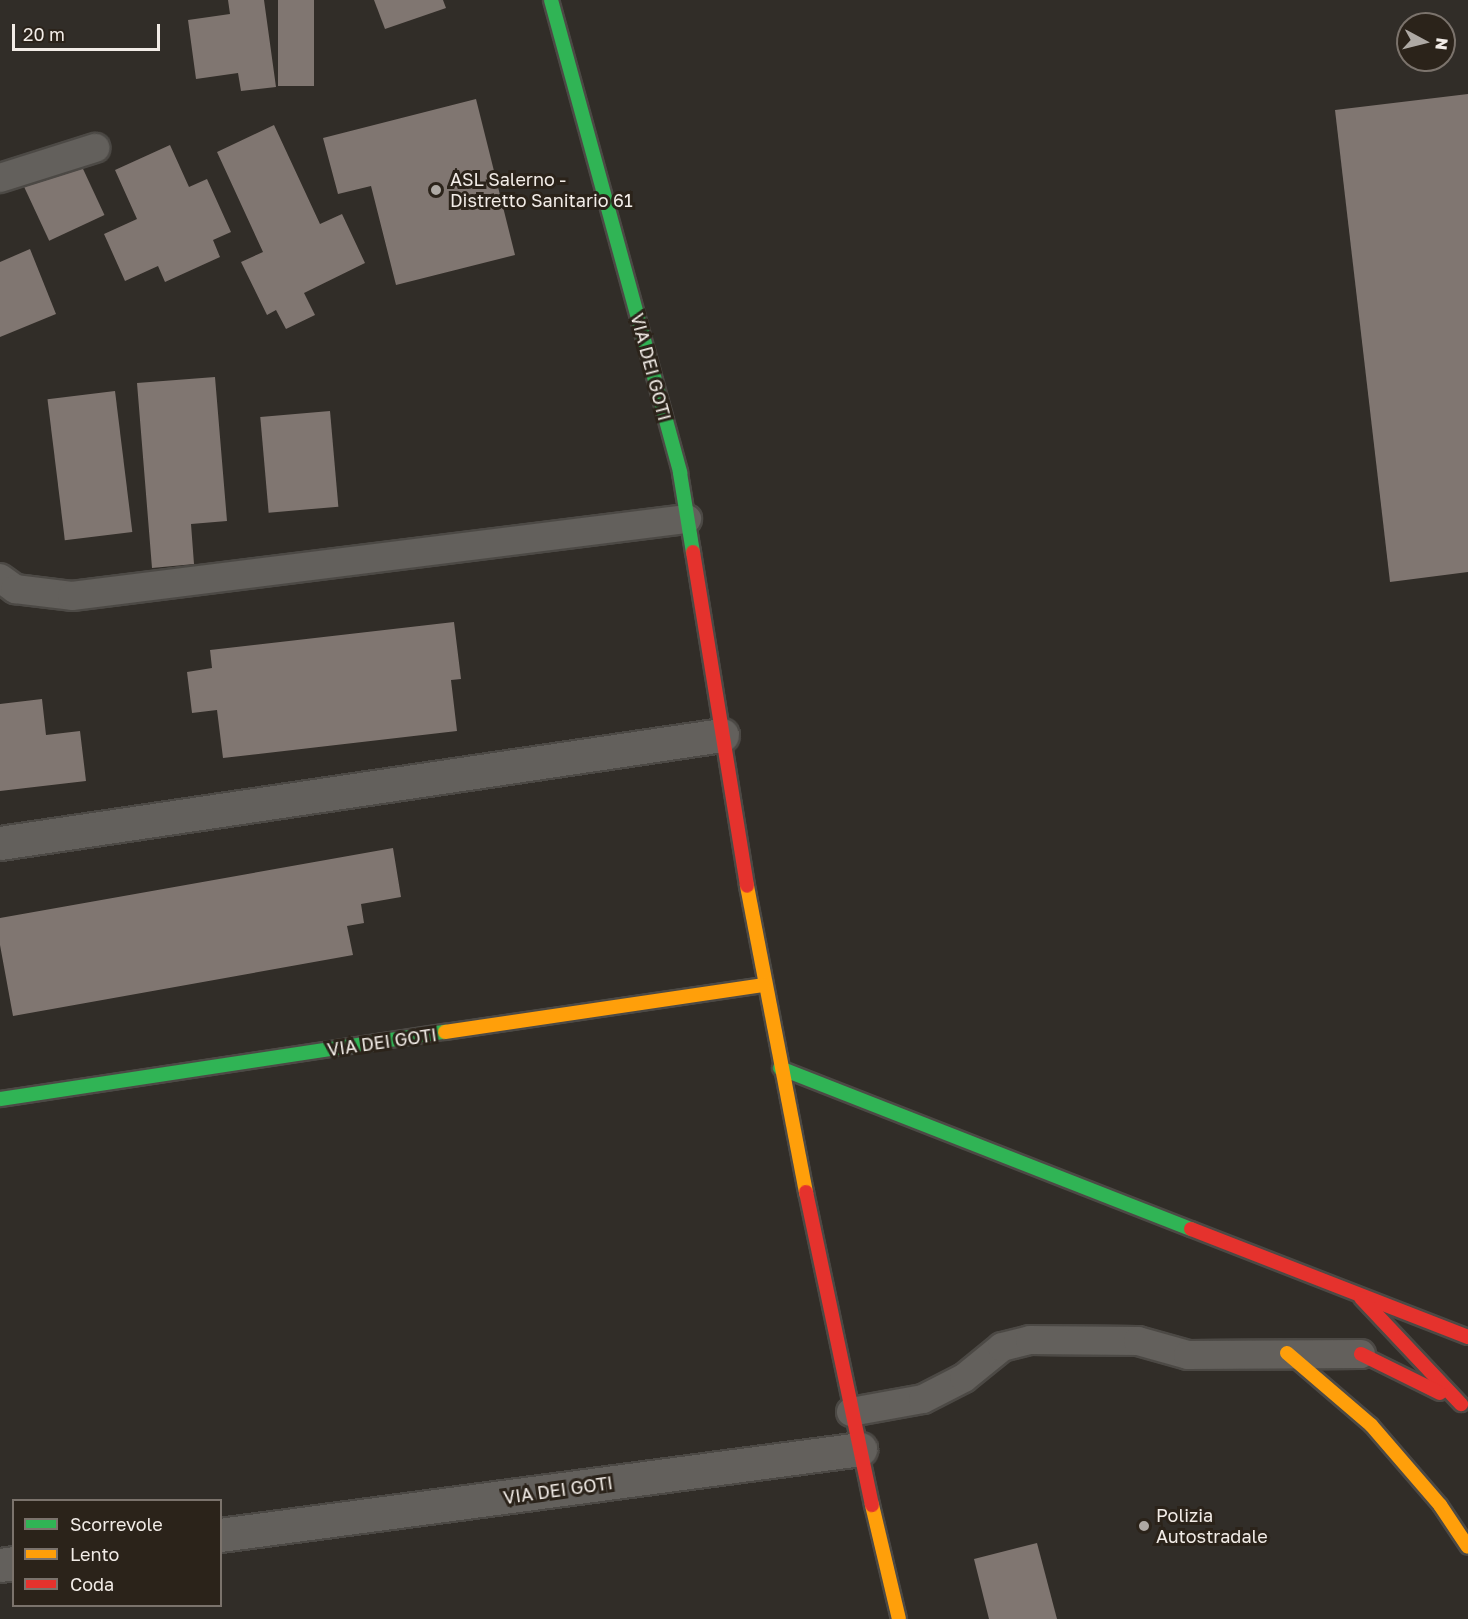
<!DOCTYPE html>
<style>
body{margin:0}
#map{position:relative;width:1468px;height:1619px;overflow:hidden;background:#312d28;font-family:"Golos Text",sans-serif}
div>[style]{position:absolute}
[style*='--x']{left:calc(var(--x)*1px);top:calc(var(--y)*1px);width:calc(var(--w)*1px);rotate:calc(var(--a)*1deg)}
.building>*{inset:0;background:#807671;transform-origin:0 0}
.roads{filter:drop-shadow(2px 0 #4c4945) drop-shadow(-2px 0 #4c4945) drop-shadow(0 2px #4c4945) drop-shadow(0 -2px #4c4945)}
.lane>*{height:28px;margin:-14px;padding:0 14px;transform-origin:14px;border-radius:14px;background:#63605c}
.street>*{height:33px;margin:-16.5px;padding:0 16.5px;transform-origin:16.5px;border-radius:16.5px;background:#63605c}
.fast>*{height:14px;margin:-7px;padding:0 7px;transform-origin:7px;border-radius:7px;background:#30b455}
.slow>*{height:14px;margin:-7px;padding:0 7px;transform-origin:7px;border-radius:7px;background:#ff9f0a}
.jam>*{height:14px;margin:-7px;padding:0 7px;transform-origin:7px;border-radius:7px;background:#e5322d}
.dots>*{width:16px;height:16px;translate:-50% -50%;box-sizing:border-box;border:3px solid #2b231a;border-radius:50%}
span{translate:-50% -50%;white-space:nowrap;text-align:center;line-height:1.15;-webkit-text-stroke:6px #2b231a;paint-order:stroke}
.poi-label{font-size:18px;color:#f2ece7}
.left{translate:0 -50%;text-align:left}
.street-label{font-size:18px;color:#f2ece7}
.legend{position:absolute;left:12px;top:1499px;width:210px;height:108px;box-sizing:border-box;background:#2b231a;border:2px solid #7b736c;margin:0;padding:8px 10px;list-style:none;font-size:18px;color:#f2ece7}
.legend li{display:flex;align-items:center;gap:12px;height:30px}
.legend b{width:30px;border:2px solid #7b736c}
.north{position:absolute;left:1396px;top:12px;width:60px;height:60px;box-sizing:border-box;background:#2b231a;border:2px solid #7b736c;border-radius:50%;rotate:97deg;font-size:16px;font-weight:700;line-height:24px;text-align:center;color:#f2ece7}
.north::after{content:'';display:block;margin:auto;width:21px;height:27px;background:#aea9a4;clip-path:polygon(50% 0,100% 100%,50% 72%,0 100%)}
.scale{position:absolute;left:12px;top:24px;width:148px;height:27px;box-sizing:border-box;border:3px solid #f2ece7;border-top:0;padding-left:8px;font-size:18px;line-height:21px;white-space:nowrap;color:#f2ece7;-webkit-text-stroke:4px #2b231a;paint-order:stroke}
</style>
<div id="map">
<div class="building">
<div style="clip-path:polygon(228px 0,264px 0,276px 87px,241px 91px,238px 73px,196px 79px,188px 20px,230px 14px)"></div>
<div style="left:278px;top:0;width:36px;height:86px"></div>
<div style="clip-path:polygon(374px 0,443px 0,446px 8px,385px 29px)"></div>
<div style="clip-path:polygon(1468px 94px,1468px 572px,1390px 582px,1335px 110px)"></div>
<div style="clip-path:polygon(476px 99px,515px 255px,396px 285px,371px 186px,338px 194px,323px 138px)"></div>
<div style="clip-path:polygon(274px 125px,320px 224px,342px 214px,365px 263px,304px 293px,315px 315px,286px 329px,276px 310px,267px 315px,241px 262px,263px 252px,217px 152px)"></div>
<div style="clip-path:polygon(170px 145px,189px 187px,207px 179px,231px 232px,213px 240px,220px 257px,165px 282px,158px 266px,125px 281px,104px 234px,137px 219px,115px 170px)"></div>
<div style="left:77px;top:156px;width:65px;height:61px;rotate:65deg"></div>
<div style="clip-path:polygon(30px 249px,56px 314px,0 337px,0 262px)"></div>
<div style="clip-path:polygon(215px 377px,227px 521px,191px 524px,194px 564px,152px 568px,137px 383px)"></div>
<div style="left:115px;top:391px;width:142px;height:68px;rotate:83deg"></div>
<div style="left:330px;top:411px;width:96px;height:70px;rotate:85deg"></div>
<div style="clip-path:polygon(454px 622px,461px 679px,451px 680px,457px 731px,223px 758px,217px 710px,192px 713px,187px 672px,212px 668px,210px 650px)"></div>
<div style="clip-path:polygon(42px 699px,46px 735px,80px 731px,86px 781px,0 791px,0 704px)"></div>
<div style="clip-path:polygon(393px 848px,401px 897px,361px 904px,364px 923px,347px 926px,353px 955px,13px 1016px,0 945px,0 918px)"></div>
<div style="clip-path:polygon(1037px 1543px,1057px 1619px,989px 1619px,974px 1559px)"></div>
</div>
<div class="roads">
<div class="lane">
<div style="--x:0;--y:178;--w:100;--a:-17.5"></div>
<div style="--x:0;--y:578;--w:19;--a:36"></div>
<div style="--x:15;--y:589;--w:57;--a:7"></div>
<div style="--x:72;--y:596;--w:620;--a:-7.14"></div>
<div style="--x:851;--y:1412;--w:73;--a:-10.2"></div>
<div style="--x:923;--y:1399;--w:46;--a:-27.1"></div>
<div style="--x:964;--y:1378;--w:49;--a:-39.2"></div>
<div style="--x:1002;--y:1347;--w:29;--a:-14"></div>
<div style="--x:1030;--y:1340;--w:108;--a:0.5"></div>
<div style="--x:1138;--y:1341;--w:52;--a:15.6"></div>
<div style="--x:1188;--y:1355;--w:173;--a:-0.3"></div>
</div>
<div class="street">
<div style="--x:0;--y:843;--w:730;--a:-8.51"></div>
<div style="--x:220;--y:1535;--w:646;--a:-7.65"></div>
<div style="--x:0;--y:1565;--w:14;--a:-8"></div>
</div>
<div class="fast">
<div style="--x:551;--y:0;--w:490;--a:74.7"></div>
<div style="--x:680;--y:473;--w:80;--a:80.7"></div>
<div style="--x:780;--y:1068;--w:441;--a:21.4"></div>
<div style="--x:0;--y:1099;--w:450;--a:-8.6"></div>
</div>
<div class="slow">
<div style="--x:747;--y:886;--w:312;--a:79.1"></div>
<div style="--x:445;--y:1032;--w:321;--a:-8.4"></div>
<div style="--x:1287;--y:1353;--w:111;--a:40.6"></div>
<div style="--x:1371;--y:1425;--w:106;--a:49.2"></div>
<div style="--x:1440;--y:1505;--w:50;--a:56.3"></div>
<div style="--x:872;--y:1505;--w:117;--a:76.7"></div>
</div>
<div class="jam">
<div style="--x:693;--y:552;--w:338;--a:80.8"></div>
<div style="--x:806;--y:1192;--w:320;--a:78.1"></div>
<div style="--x:1191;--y:1229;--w:297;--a:21.3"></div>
<div style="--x:1361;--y:1298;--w:146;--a:46.7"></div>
<div style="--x:1361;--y:1354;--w:88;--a:26.3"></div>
</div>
</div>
<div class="dots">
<div style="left:436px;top:190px;background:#aea9a4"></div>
<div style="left:1144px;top:1526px;background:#aea9a4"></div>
</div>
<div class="poi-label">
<span class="left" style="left:450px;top:190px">ASL Salerno -<br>Distretto Sanitario 61</span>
<span class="left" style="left:1156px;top:1526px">Polizia<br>Autostradale</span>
</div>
<div class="street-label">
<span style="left:651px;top:367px;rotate:75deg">VIA DEI GOTI</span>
<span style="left:382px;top:1042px;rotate:-8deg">VIA DEI GOTI</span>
<span style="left:558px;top:1490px;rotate:-8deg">VIA DEI GOTI</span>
</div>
<ul class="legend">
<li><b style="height:8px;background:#30b455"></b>Scorrevole</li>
<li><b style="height:8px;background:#ff9f0a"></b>Lento</li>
<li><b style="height:8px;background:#e5322d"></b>Coda</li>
</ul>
<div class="north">N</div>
<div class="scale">20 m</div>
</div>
